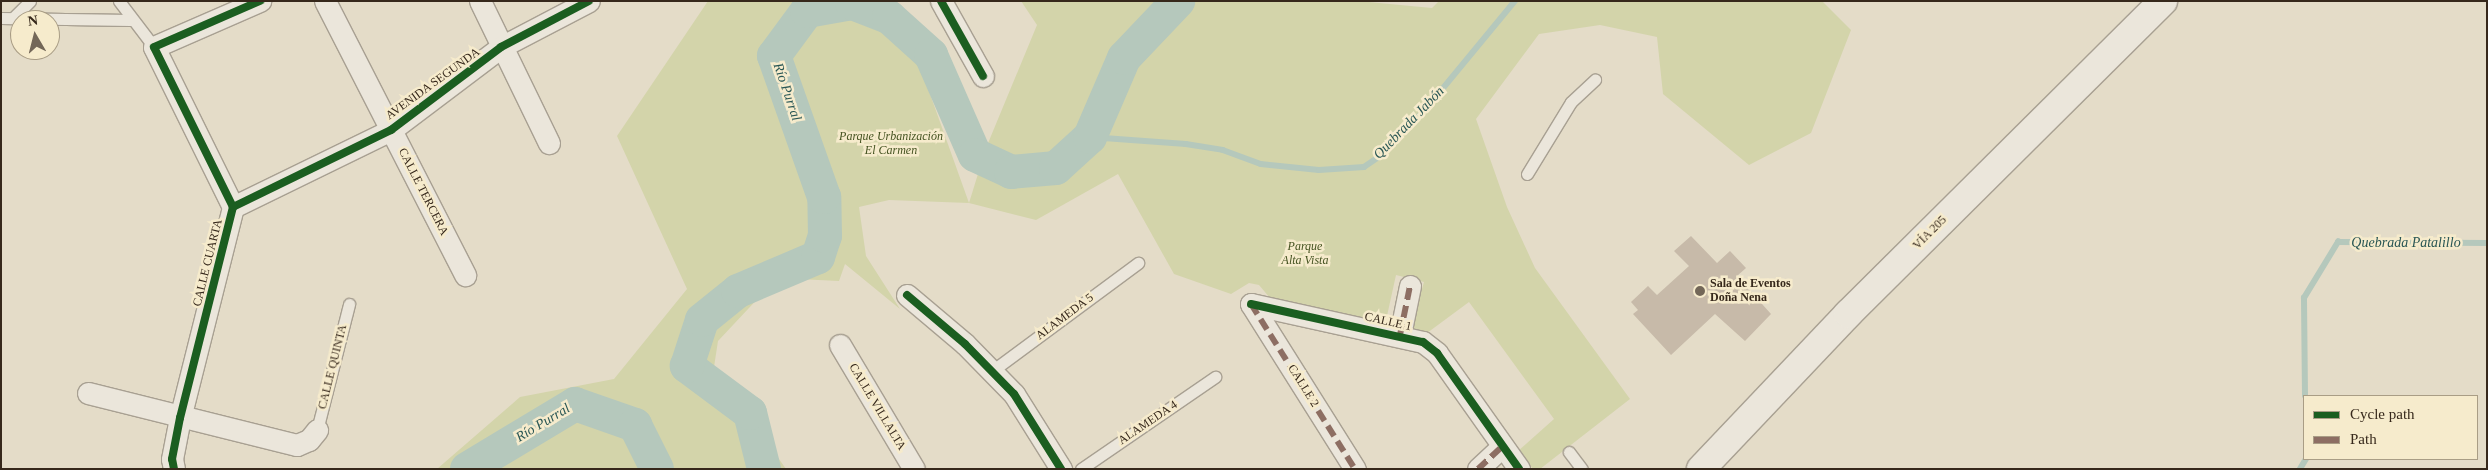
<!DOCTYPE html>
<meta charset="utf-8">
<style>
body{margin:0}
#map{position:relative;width:2488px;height:470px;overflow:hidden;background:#e4dcc8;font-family:"Times New Roman",serif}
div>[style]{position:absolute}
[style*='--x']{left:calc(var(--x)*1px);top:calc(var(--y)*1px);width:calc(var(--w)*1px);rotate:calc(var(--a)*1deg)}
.green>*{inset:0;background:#d3d4aa}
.stream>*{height:5.5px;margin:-2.75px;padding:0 2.75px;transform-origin:2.75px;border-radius:2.75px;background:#b5c8bc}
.river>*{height:34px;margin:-17px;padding:0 17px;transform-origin:17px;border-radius:17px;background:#b5c8bc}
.building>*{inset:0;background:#c7baa9}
.roads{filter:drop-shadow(1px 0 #a8a092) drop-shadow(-1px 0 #a8a092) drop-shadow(0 1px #a8a092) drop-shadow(0 -1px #a8a092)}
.lane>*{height:11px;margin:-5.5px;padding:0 5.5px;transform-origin:5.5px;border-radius:5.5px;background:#ebe6db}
.street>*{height:21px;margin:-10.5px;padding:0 10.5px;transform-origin:10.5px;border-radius:10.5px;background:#ebe6db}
.secondary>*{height:28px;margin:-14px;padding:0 14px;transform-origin:14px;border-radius:14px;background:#ebe6db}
.quiet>*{height:6px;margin-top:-3px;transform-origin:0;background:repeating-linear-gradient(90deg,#8d6e63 0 12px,transparent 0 18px)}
.cycleway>*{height:8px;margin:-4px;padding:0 4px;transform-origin:4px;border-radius:4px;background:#1b5e20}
.dots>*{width:14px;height:14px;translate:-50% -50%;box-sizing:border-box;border:2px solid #f6ebcc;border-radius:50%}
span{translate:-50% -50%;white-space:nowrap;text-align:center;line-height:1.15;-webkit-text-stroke:5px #f6ebcc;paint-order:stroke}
.street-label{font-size:12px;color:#36281b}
.park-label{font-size:12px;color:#455321;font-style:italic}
.poi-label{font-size:12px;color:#36281b;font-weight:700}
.left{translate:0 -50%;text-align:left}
.water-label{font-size:14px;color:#295654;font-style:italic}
.frame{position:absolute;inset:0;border:2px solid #36281b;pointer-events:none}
.legend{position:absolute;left:2303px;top:395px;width:175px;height:65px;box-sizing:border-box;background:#f6ebcc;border:1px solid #a99d85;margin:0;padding:6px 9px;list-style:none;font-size:15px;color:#36281b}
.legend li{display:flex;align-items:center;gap:10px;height:25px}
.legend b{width:25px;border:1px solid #a99d85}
.north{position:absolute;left:10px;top:10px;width:50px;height:50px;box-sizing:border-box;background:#f6ebcc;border:1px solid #a99d85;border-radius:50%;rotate:352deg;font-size:14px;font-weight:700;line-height:20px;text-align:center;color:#36281b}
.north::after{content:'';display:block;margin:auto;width:18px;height:22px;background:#736758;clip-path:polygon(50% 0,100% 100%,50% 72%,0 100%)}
</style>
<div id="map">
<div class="green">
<div style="clip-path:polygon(708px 1px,890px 1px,911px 41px,969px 203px,986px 148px,1037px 25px,1021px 1px,1358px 1px,1432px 8px,1439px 1px,1822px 1px,1851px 30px,1811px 133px,1749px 165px,1663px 94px,1657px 37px,1600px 25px,1539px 34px,1476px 119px,1507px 207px,1535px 268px,1630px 399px,1540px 469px,1533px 469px,1518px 451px,1554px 419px,1469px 302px,1423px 336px,1410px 330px,1424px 282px,1396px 275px,1385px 325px,1270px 298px,1259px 285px,1249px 283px,1231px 294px,1174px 274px,1118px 174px,1036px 220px,969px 203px,889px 200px,859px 207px,866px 256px,900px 309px,845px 264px,839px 281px,777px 278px,718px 341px,714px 367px,786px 469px,437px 469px,520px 397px,614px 379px,687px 289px,617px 136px)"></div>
</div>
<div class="stream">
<div style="--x:1090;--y:137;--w:96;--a:4.2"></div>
<div style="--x:1186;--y:144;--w:37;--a:9"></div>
<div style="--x:1223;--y:150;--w:40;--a:20.2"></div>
<div style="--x:1261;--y:164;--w:58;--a:5.9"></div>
<div style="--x:1319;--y:170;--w:45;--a:-3.8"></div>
<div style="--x:1364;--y:167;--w:23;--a:-34"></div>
<div style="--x:1383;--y:154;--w:22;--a:-60"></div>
<div style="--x:1394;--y:135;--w:34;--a:-37"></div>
<div style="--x:1421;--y:115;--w:148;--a:-50.5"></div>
<div style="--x:2305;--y:396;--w:98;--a:-90.6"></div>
<div style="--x:2304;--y:298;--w:66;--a:-58.7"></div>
<div style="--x:2338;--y:242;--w:149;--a:0.4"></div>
<div style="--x:2300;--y:469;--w:12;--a:-59"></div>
</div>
<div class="river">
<div style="--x:467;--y:469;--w:126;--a:-31"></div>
<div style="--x:575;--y:404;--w:64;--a:19.3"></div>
<div style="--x:635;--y:425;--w:49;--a:63.4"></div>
<div style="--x:764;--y:469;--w:58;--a:-104"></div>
<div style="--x:750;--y:413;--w:79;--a:-143.3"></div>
<div style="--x:687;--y:366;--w:48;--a:-71.9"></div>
<div style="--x:702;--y:320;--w:46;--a:-38.9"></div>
<div style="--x:738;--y:291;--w:87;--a:-23"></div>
<div style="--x:818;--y:257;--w:22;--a:-72"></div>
<div style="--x:825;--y:236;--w:39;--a:-91"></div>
<div style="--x:824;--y:197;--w:150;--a:-109.5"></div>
<div style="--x:774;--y:56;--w:56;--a:-53.7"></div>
<div style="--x:807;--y:11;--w:46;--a:-10.1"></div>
<div style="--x:852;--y:3;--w:40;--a:21"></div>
<div style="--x:889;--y:17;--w:57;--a:42.1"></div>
<div style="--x:931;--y:55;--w:109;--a:66.3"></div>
<div style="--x:975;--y:155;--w:40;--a:25"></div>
<div style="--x:1011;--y:172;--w:45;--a:-5.1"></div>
<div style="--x:1056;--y:168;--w:46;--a:-42.4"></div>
<div style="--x:1090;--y:137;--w:86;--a:-66.7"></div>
<div style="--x:1124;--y:58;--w:79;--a:-46.5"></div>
</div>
<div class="building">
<div style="clip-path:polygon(1691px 236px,1717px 263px,1730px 251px,1746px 268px,1737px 276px,1771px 314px,1745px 341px,1715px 314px,1671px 355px,1633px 314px,1638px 310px,1631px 302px,1648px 286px,1657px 295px,1689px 266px,1674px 251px)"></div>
</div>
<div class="roads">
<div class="lane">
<div style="--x:119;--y:1;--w:58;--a:52.7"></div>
<div style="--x:1;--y:18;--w:129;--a:0.9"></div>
<div style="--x:13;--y:18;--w:24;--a:-45"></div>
<div style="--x:1527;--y:174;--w:84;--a:-58.6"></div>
<div style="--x:1571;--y:102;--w:33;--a:-43"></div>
<div style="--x:992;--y:371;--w:182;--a:-36.5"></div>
<div style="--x:317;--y:430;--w:130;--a:-75.7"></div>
<div style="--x:1569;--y:452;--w:21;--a:53"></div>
<div style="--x:1081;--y:469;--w:163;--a:-34.5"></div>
</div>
<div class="street">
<div style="--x:325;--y:1;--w:308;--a:62.9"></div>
<div style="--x:480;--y:1;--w:158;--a:64.1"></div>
<div style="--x:941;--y:1;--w:86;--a:60.8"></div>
<div style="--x:233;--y:207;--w:176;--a:-26"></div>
<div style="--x:391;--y:130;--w:138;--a:-37"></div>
<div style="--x:501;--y:47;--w:99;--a:-27.6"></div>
<div style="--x:907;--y:295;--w:76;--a:40.2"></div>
<div style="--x:965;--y:344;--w:70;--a:45.6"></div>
<div style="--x:1014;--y:394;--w:89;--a:57.9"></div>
<div style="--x:1251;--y:304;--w:176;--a:12.5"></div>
<div style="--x:1423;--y:342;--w:18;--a:38"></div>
<div style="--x:1437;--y:353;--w:142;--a:54.7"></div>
<div style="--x:1251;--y:304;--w:195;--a:57.8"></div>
<div style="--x:1400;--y:335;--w:50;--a:-78.5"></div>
<div style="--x:840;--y:345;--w:144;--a:59.2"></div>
<div style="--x:88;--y:393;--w:215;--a:14"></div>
<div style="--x:297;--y:445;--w:13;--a:-23"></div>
<div style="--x:309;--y:440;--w:13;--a:-51"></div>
<div style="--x:174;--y:469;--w:10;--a:-101"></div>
<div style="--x:172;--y:459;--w:42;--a:-79"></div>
<div style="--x:180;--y:418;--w:218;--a:-75.9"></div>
<div style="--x:233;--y:207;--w:178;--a:-116.3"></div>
<div style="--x:154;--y:47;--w:116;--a:-23.5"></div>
<div style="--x:1478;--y:469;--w:33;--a:-43"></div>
</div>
<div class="secondary">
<div style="--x:1701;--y:469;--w:214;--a:-46.5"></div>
<div style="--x:1848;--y:314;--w:444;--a:-44.8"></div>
</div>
</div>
<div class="quiet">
<div style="--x:1251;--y:304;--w:195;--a:57.8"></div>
<div style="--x:1400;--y:335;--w:50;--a:-78.5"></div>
<div style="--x:1478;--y:469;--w:33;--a:-43"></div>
</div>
<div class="cycleway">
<div style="--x:941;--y:1;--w:86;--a:60.8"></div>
<div style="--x:233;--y:207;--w:176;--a:-26"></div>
<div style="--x:391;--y:130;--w:138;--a:-37"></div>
<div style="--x:501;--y:47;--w:99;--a:-27.6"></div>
<div style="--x:907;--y:295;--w:76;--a:40.2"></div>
<div style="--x:965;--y:344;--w:70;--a:45.6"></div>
<div style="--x:1014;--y:394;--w:89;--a:57.9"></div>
<div style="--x:1251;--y:304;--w:176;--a:12.5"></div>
<div style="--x:1423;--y:342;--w:18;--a:38"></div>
<div style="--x:1437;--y:353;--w:142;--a:54.7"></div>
<div style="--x:174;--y:469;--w:10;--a:-101"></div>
<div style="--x:172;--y:459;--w:42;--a:-79"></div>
<div style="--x:180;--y:418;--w:218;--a:-75.9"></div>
<div style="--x:233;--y:207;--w:178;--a:-116.3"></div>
<div style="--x:154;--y:47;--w:116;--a:-23.5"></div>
</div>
<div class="dots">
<div style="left:1700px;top:291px;background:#736758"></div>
</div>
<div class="street-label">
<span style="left:433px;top:84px;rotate:-36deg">AVENIDA SEGUNDA</span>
<span style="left:423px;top:192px;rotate:63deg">CALLE TERCERA</span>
<span style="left:1930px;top:233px;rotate:-45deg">VÍA 205</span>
<span style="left:208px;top:263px;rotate:-76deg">CALLE CUARTA</span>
<span style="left:1065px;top:317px;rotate:-37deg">ALAMEDA 5</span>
<span style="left:1388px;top:322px;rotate:13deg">CALLE 1</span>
<span style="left:333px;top:367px;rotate:-76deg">CALLE QUINTA</span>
<span style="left:1303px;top:386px;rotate:58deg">CALLE 2</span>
<span style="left:877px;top:407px;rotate:59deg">CALLE VILLALTA</span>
<span style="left:1148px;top:423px;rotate:-34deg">ALAMEDA 4</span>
</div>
<div class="park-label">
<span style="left:891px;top:144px">Parque Urbanización<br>El Carmen</span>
<span style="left:1305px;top:254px">Parque<br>Alta Vista</span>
</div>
<div class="poi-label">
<span class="left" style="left:1710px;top:291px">Sala de Eventos<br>Doña Nena</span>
</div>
<div class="water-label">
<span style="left:787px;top:92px;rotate:71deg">Río Purral</span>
<span style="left:1409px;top:123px;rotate:-46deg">Quebrada Jabón</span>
<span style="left:2406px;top:243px">Quebrada Patalillo</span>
<span style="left:543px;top:423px;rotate:-31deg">Río Purral</span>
</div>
<div class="frame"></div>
<ul class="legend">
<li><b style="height:6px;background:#1b5e20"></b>Cycle path</li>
<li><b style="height:6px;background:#8d6e63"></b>Path</li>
</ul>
<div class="north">N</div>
</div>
